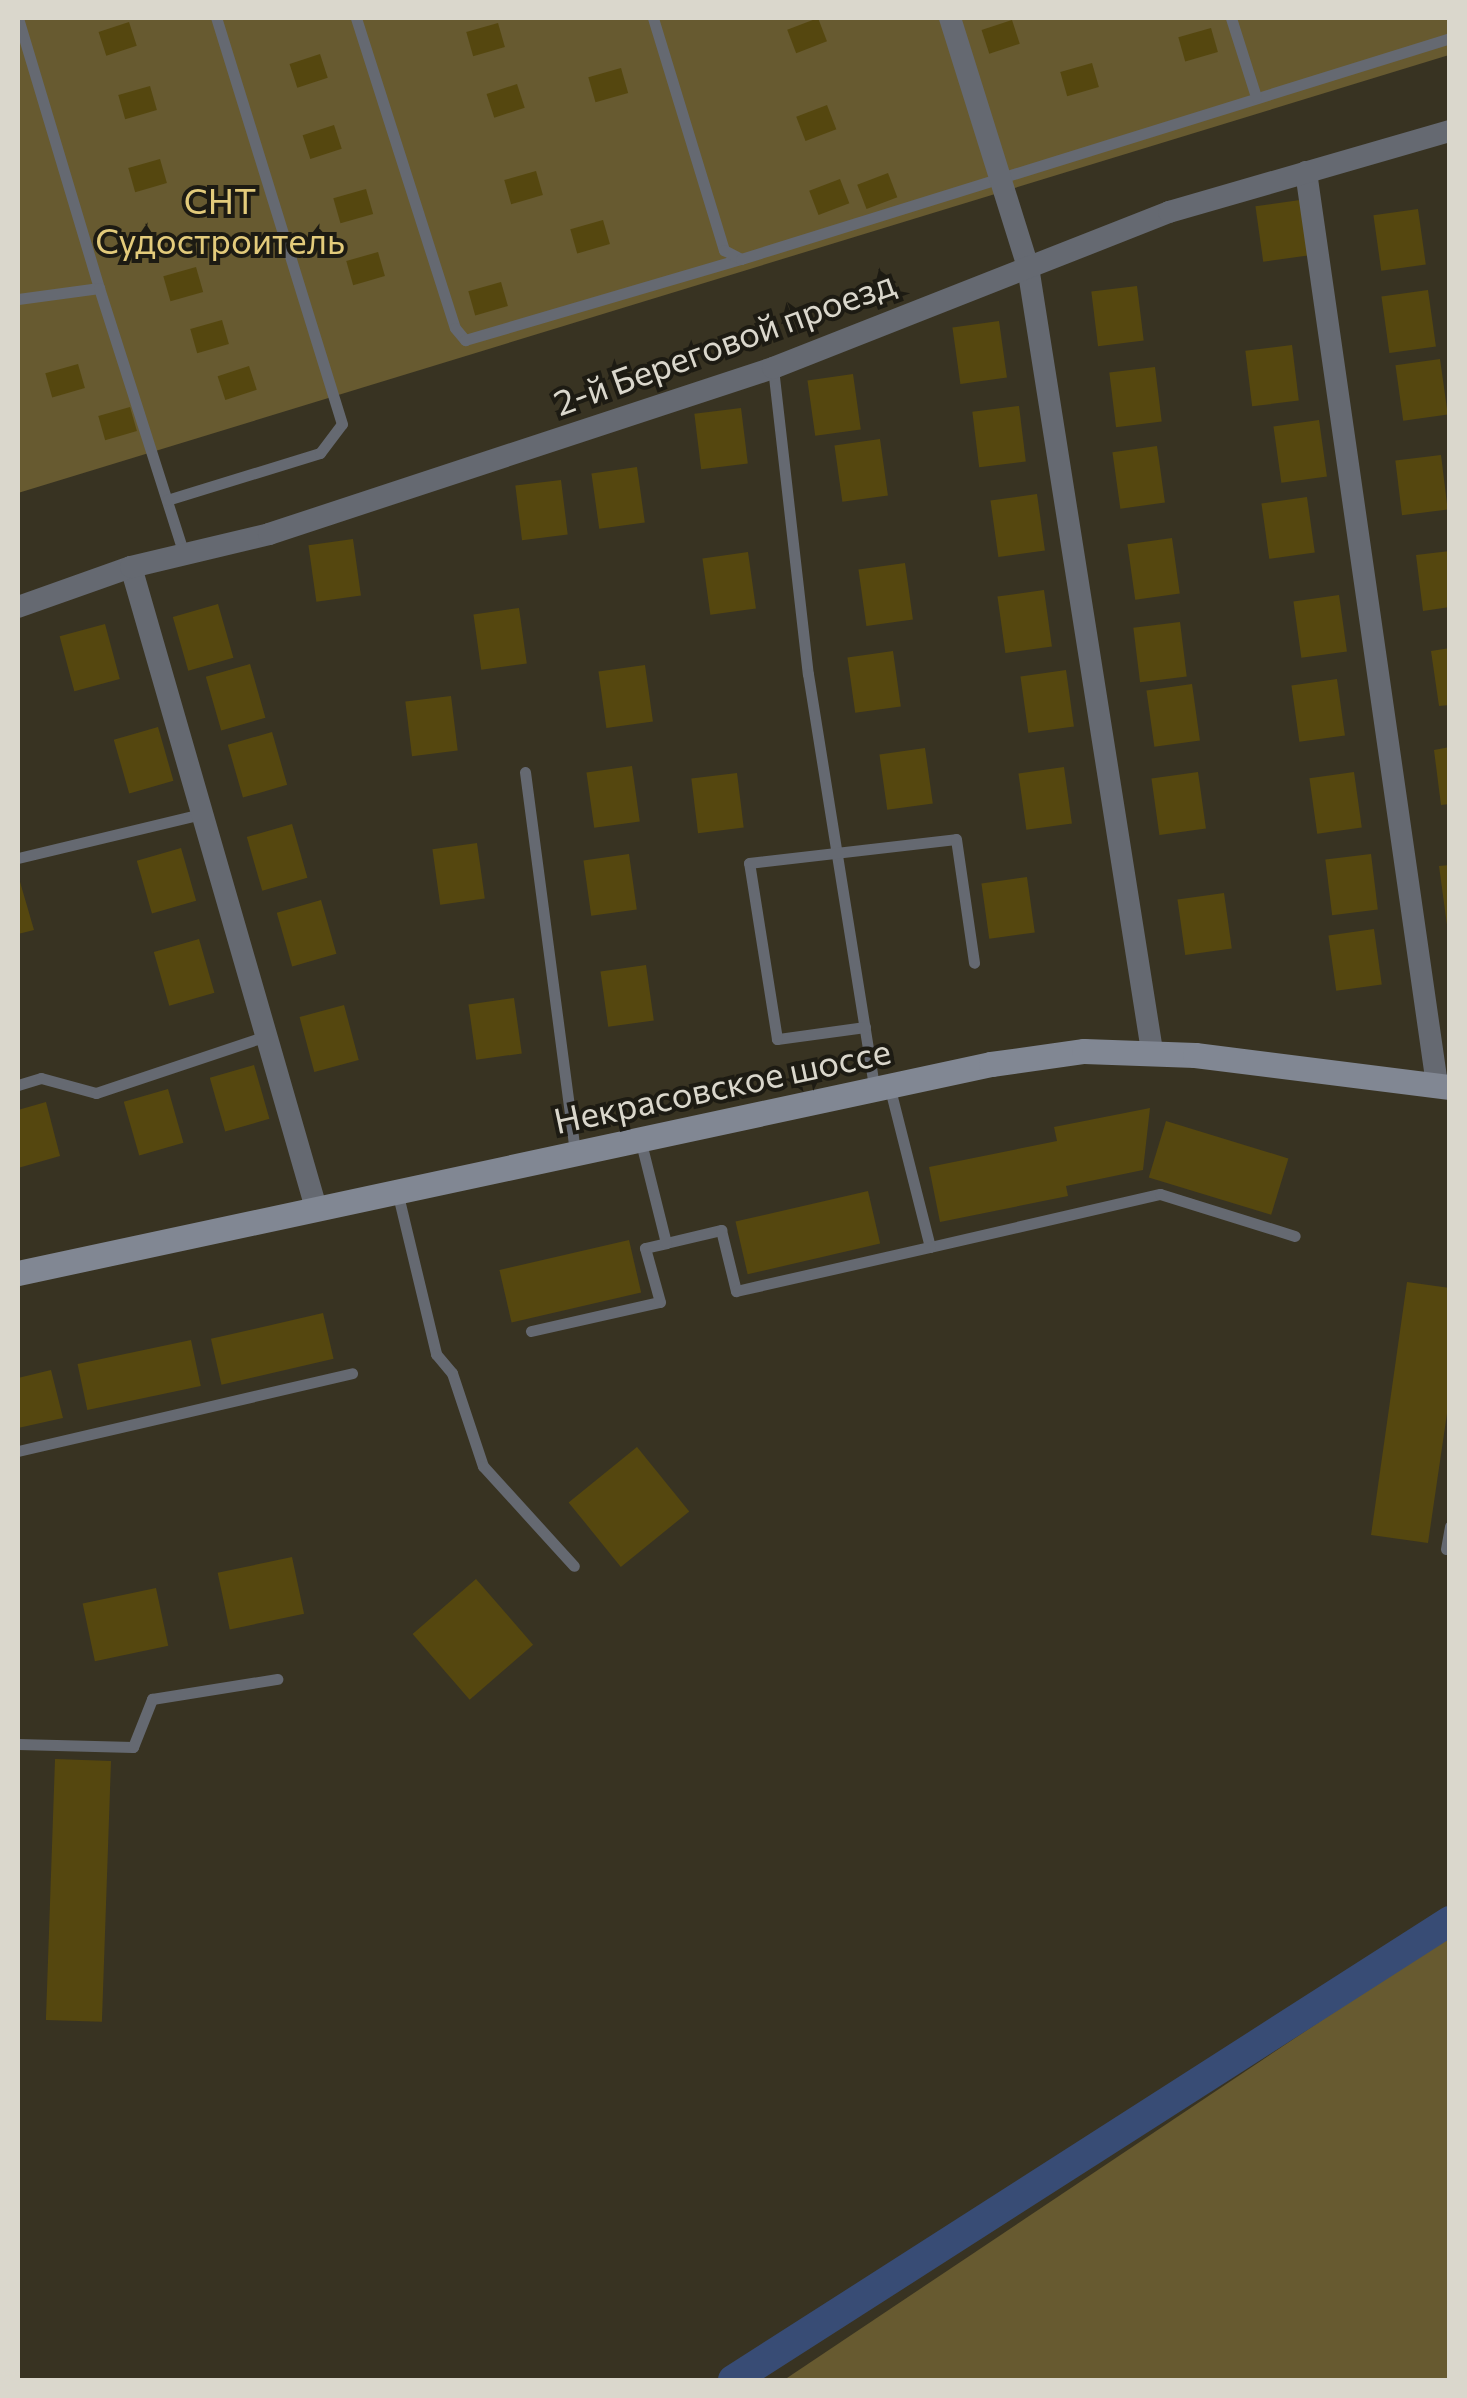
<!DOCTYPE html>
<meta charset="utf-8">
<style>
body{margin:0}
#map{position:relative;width:1467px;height:2398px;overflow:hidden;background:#383322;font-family:Commissioner,sans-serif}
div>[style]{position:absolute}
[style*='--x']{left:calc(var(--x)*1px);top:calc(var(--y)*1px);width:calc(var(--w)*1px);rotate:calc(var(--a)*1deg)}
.green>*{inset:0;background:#675a30}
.canal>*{height:30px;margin:-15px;padding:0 15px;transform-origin:15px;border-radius:15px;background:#384c75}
.building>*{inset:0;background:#55470f;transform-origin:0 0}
.service>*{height:11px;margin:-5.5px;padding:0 5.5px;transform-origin:5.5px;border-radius:5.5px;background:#656971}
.minor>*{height:22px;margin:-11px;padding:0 11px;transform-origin:11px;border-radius:11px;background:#656971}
.secondary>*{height:25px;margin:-12.5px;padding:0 12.5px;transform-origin:12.5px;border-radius:12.5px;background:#818793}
span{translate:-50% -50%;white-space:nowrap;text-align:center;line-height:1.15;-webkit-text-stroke:8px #1d1b13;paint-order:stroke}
.park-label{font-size:35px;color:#e3cb7b}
.street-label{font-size:35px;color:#dad7cc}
.frame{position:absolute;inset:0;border:20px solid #dad7cc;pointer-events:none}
</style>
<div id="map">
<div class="green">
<div style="clip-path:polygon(18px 18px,1449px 18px,1449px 55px,18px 493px)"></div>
<div style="clip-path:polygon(1449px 1935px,1449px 2380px,784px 2380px)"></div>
</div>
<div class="canal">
<div style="--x:733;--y:2380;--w:851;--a:-32.63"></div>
</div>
<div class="building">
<div style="left:818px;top:18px;width:25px;height:33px;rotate:69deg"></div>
<div style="left:1012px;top:20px;width:25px;height:32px;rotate:72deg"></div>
<div style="left:129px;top:22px;width:25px;height:32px;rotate:72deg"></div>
<div style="left:498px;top:23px;width:25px;height:33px;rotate:74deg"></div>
<div style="left:1211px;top:28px;width:25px;height:34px;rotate:74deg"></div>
<div style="left:320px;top:54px;width:25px;height:32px;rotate:72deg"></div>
<div style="left:1092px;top:63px;width:25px;height:33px;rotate:74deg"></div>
<div style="left:621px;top:68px;width:26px;height:34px;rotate:74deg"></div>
<div style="left:517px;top:84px;width:25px;height:32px;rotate:72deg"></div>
<div style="left:150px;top:86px;width:25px;height:33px;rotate:74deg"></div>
<div style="left:827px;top:105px;width:26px;height:33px;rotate:69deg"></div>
<div style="left:334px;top:125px;width:25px;height:33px;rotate:72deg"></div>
<div style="left:160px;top:159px;width:25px;height:33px;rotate:74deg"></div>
<div style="left:536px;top:171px;width:25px;height:33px;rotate:74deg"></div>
<div style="left:888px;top:173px;width:26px;height:33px;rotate:69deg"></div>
<div style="left:840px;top:179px;width:26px;height:33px;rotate:69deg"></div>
<div style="left:366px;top:189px;width:26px;height:34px;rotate:74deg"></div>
<div style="left:1300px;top:200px;width:56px;height:45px;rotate:82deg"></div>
<div style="left:1418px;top:209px;width:56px;height:45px;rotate:82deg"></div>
<div style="left:603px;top:220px;width:25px;height:34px;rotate:74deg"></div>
<div style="left:378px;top:252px;width:25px;height:33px;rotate:74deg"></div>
<div style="left:196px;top:267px;width:26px;height:34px;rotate:74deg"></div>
<div style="left:501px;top:282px;width:25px;height:34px;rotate:74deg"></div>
<div style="left:1137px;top:286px;width:55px;height:46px;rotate:83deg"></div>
<div style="left:1428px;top:290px;width:57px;height:47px;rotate:82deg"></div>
<div style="left:222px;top:320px;width:25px;height:33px;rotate:74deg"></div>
<div style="left:999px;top:321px;width:57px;height:47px;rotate:82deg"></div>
<div style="left:1292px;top:345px;width:56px;height:47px;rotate:83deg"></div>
<div style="left:1440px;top:359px;width:56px;height:45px;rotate:82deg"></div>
<div style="left:78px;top:364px;width:25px;height:34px;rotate:74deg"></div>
<div style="left:249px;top:366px;width:25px;height:33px;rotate:72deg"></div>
<div style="left:1155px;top:367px;width:55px;height:46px;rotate:83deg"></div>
<div style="left:853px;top:374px;width:56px;height:46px;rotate:82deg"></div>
<div style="left:1019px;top:406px;width:56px;height:47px;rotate:83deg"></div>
<div style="left:130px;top:407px;width:25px;height:33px;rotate:74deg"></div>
<div style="left:741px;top:408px;width:56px;height:47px;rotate:83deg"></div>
<div style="left:1319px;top:420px;width:57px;height:46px;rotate:82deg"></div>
<div style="left:880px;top:439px;width:57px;height:46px;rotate:82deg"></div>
<div style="left:1157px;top:446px;width:57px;height:45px;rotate:82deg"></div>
<div style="left:1441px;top:455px;width:55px;height:46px;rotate:83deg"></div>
<div style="left:637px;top:467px;width:56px;height:46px;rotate:82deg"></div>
<div style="left:561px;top:480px;width:55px;height:46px;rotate:83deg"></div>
<div style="left:1037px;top:494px;width:57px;height:47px;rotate:82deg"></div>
<div style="left:1307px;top:497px;width:56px;height:46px;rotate:82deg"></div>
<div style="left:1172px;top:538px;width:56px;height:45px;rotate:82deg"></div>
<div style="left:353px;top:539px;width:57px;height:45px;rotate:82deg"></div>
<div style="clip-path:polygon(1450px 551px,1450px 607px,1423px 611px,1416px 555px)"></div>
<div style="left:748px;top:552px;width:57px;height:46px;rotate:82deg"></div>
<div style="left:905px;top:563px;width:57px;height:47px;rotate:82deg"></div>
<div style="left:1044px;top:590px;width:57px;height:47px;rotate:82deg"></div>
<div style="left:1339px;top:595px;width:57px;height:46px;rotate:82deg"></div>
<div style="left:218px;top:604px;width:56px;height:47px;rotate:74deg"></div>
<div style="left:519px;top:608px;width:56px;height:46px;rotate:82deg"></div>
<div style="left:1180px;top:622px;width:55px;height:47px;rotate:83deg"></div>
<div style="left:105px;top:624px;width:57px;height:47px;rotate:75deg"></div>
<div style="clip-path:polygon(1450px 648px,1450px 705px,1439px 706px,1431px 651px)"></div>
<div style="left:893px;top:651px;width:56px;height:46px;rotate:82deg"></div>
<div style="left:250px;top:664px;width:56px;height:46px;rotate:74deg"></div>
<div style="left:645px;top:665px;width:57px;height:47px;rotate:82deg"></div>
<div style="left:1066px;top:670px;width:57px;height:46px;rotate:82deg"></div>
<div style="left:1337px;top:679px;width:57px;height:46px;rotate:82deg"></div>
<div style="left:1192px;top:684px;width:57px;height:46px;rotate:82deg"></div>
<div style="left:451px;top:696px;width:55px;height:46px;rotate:83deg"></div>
<div style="left:158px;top:727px;width:56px;height:46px;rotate:74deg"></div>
<div style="left:272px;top:732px;width:55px;height:46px;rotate:74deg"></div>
<div style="clip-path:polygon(1450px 747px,1450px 804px,1441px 805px,1434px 750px)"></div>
<div style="left:925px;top:748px;width:56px;height:46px;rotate:82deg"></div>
<div style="left:632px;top:766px;width:56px;height:46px;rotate:82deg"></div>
<div style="left:1064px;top:767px;width:57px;height:46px;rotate:82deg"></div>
<div style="left:1198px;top:772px;width:57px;height:47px;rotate:82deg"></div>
<div style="left:1354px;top:772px;width:56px;height:45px;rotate:82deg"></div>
<div style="left:737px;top:773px;width:55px;height:46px;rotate:83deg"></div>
<div style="left:292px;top:824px;width:56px;height:47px;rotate:74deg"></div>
<div style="left:477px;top:843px;width:56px;height:45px;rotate:82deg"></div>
<div style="left:181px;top:848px;width:55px;height:46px;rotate:74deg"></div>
<div style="left:629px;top:854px;width:56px;height:46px;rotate:82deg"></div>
<div style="left:1371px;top:854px;width:56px;height:46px;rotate:83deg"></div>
<div style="clip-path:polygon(1450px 865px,1450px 925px,1447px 925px,1439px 866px)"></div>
<div style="clip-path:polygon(18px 875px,34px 930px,18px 934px)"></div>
<div style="left:1027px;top:877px;width:56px;height:46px;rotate:82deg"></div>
<div style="left:1224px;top:893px;width:56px;height:47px;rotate:82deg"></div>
<div style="left:321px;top:900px;width:56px;height:46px;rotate:74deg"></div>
<div style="left:1374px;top:929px;width:56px;height:46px;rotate:82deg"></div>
<div style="left:199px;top:939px;width:56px;height:47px;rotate:74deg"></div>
<div style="left:646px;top:965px;width:56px;height:46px;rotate:82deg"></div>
<div style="left:514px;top:998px;width:56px;height:46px;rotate:82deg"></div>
<div style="left:344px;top:1005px;width:57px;height:46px;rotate:75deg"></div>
<div style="left:254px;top:1065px;width:56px;height:46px;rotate:74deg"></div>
<div style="left:168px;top:1089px;width:56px;height:46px;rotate:74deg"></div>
<div style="clip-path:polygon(46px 1102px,60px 1156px,18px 1168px,18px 1110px)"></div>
<div style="clip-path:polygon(1150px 1108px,1143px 1170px,1066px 1186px,1068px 1196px,940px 1222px,929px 1167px,1057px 1141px,1054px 1127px)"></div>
<div style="left:1166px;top:1121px;width:128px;height:59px;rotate:17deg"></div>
<div style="left:868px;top:1191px;width:54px;height:136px;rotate:77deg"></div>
<div style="left:629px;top:1240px;width:54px;height:133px;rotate:77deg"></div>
<div style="clip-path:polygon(1407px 1282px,1450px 1288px,1450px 1393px,1428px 1543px,1371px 1535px)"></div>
<div style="left:323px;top:1313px;width:47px;height:115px;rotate:77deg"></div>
<div style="left:191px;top:1340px;width:47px;height:116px;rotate:78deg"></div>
<div style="clip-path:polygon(51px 1370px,63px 1418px,18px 1428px,18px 1378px)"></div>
<div style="left:637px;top:1447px;width:83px;height:88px;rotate:51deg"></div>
<div style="left:292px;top:1557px;width:58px;height:76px;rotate:78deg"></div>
<div style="left:476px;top:1579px;width:87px;height:84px;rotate:49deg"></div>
<div style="left:156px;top:1588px;width:59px;height:75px;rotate:78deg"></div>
<div style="left:111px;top:1761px;width:261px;height:56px;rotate:92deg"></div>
</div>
<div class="service">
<div style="--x:18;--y:18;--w:282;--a:73.3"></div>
<div style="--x:356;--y:18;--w:325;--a:72.3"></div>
<div style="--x:455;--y:328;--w:16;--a:50"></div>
<div style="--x:465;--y:340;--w:288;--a:-16.4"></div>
<div style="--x:653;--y:18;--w:243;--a:73"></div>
<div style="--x:724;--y:250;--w:19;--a:28"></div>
<div style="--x:741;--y:259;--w:743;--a:-17.31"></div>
<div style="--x:1231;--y:18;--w:83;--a:72.4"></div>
<div style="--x:18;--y:299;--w:82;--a:-7.7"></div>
<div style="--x:99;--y:288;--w:279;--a:72.3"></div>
<div style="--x:773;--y:368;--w:308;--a:83.5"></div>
<div style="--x:808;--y:674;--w:419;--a:80.9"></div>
<div style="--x:167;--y:500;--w:160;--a:-17.1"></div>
<div style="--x:320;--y:453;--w:36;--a:-53"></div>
<div style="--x:342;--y:424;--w:425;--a:-107.2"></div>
<div style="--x:525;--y:772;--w:383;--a:82.5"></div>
<div style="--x:18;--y:858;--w:188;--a:-13.5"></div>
<div style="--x:865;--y:1027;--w:89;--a:172.2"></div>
<div style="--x:777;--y:1039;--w:178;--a:-99"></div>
<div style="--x:749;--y:863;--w:208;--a:-6.6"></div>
<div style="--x:956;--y:839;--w:125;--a:81.7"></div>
<div style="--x:18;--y:1085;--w:24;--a:-17"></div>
<div style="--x:41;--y:1078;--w:57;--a:15.3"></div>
<div style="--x:96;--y:1093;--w:179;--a:-18.5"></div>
<div style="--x:889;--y:1085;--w:167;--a:75.8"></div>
<div style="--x:930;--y:1247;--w:236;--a:-13"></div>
<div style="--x:1160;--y:1194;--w:141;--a:17.3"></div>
<div style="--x:397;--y:1191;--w:168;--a:76.5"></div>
<div style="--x:436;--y:1354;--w:25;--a:50"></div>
<div style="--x:452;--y:1373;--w:98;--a:71.6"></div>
<div style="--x:483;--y:1466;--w:135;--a:47.7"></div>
<div style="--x:666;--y:1243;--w:57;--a:-13.3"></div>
<div style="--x:721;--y:1230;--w:63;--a:76.2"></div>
<div style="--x:736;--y:1291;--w:199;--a:-12.8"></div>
<div style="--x:531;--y:1331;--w:132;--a:-12.7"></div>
<div style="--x:660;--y:1302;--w:56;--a:-105.5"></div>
<div style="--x:645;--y:1248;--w:22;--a:-13"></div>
<div style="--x:666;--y:1243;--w:107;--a:-104"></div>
<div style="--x:18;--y:1451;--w:343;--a:-13.1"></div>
<div style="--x:1446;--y:1549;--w:23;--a:-80"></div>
<div style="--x:18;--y:1744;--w:115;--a:1.5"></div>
<div style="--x:133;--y:1747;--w:52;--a:-68.4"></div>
<div style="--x:152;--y:1699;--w:127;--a:-9.1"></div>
</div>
<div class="minor">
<div style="--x:950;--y:18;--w:261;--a:72.6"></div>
<div style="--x:1028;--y:267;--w:794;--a:81.01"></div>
<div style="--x:1306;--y:172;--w:922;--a:81.83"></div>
<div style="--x:131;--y:567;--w:667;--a:73.9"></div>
<div style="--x:18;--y:607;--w:120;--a:-19.5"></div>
<div style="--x:131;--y:567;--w:142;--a:-13.4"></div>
<div style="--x:269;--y:534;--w:531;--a:-18.23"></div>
<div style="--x:773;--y:368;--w:426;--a:-21.5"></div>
<div style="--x:1169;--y:212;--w:292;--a:-16.1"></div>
</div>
<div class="secondary">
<div style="--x:18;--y:1273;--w:995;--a:-12.12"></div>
<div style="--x:991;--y:1064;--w:94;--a:-8"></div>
<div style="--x:1084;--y:1051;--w:111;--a:2.1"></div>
<div style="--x:1195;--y:1055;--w:257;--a:7.2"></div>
</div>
<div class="park-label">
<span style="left:220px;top:220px">СНТ<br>Судостроитель</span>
</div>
<div class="street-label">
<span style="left:724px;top:342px;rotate:-20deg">2-й Береговой проезд</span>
<span style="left:722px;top:1085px;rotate:-12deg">Некрасовское шоссе</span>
</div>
<div class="frame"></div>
</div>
